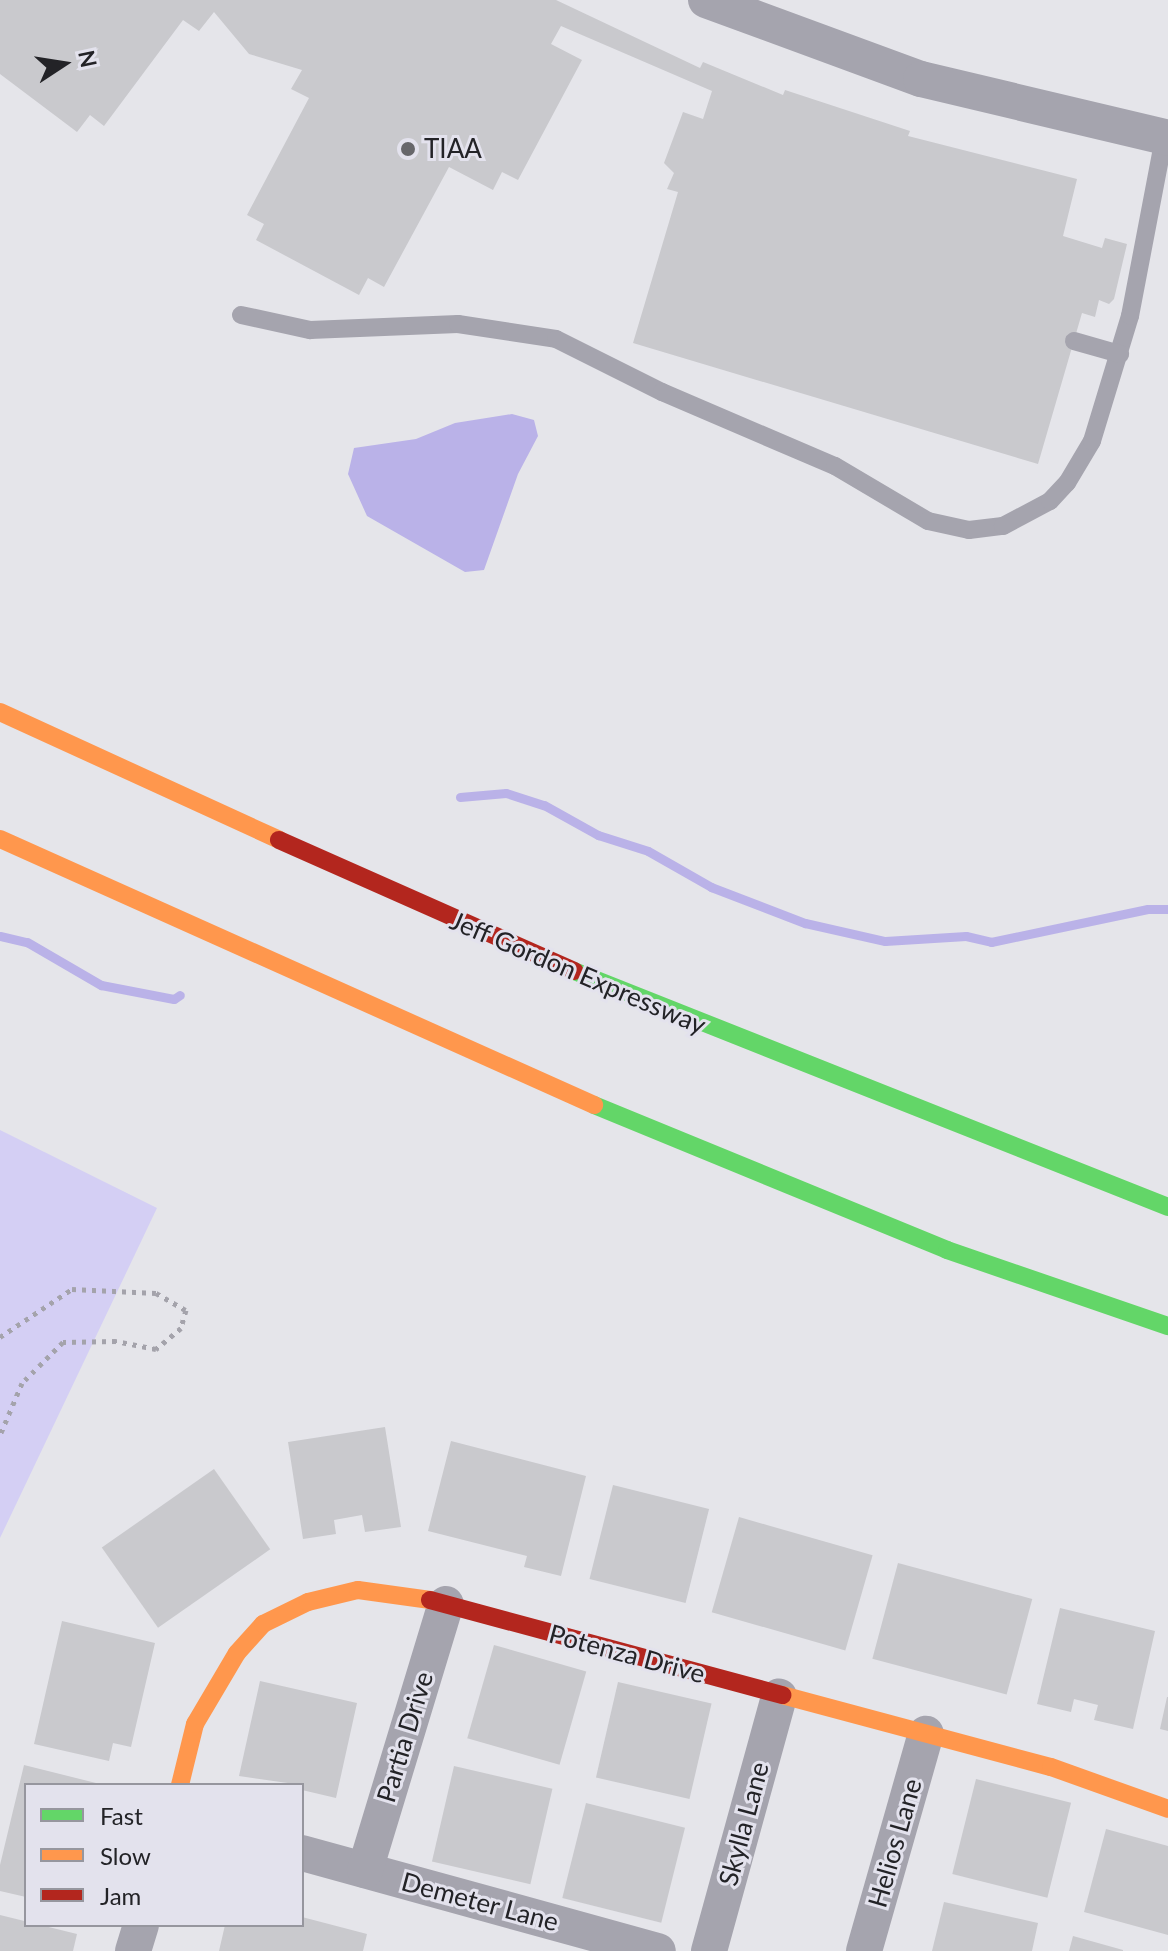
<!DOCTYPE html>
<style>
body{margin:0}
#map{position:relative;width:1168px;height:1951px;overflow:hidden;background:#e5e5ea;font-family:Lato,sans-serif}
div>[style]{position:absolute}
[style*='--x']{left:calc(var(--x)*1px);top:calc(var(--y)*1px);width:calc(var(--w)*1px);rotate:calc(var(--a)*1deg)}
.green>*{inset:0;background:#d4cff4}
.water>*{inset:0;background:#bab2e8}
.stream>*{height:9px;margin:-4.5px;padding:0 4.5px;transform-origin:4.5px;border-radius:4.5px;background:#bab2e8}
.building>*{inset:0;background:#c9c9cd;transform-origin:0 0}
.path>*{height:5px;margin-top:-2.5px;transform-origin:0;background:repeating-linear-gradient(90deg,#a4a3ab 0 4px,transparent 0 10px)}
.lane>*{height:18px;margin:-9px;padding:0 9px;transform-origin:9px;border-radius:9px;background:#a5a4ae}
.street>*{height:36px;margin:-18px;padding:0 18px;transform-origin:18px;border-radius:18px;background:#a5a4ae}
.fast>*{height:18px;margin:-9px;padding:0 9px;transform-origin:9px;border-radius:9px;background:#63d668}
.slow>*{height:18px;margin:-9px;padding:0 9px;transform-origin:9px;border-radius:9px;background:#ff974d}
.jam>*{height:18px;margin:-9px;padding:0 9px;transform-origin:9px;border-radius:9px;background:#b3261e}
.dots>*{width:22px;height:22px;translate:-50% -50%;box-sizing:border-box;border:4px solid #e3e2ed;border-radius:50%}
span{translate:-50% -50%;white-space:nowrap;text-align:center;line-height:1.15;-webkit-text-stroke:6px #e3e2ed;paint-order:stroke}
.poi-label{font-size:26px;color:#232327}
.left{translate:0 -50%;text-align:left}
.street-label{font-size:26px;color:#232327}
.legend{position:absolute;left:24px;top:1783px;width:280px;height:144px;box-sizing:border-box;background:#e3e2ed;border:2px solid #96969e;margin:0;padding:10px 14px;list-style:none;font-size:24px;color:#232327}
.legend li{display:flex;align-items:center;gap:16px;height:40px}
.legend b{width:40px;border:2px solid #96969e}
.north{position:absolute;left:24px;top:24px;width:80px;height:80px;-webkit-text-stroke:6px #e3e2ed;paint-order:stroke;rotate:78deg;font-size:22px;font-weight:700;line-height:32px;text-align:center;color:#232327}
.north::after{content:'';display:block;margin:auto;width:28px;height:36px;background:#232327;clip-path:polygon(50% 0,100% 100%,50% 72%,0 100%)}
</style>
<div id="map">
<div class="green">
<div style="clip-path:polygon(0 1130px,157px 1208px,0 1538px)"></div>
</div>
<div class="water">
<div style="clip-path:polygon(512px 414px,534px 420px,538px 436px,518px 474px,484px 570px,465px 572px,367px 516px,348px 474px,354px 448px,416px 439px,455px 423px)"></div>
</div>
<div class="stream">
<div style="--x:460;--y:797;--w:46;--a:-5"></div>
<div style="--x:506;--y:793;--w:40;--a:18"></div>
<div style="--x:544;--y:805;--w:62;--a:29.1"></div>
<div style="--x:598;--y:835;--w:52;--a:17.7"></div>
<div style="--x:648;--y:851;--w:73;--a:29.7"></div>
<div style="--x:711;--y:887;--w:101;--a:21"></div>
<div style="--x:805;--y:923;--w:82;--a:12.7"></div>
<div style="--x:885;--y:941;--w:81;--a:-3.5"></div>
<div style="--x:966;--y:936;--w:26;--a:13"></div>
<div style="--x:991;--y:942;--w:160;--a:-11.9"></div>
<div style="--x:1148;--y:909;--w:20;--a:0"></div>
<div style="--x:0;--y:936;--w:28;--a:13"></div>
<div style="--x:27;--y:942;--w:86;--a:30.2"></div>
<div style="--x:101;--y:985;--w:74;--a:10.9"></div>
<div style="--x:174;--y:999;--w:7;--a:-34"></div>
</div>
<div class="building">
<div style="clip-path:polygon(0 0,556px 0,700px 68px,703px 62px,783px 95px,785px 90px,910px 131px,908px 136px,1077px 179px,1063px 236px,1102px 248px,1105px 238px,1127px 244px,1114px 299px,1109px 304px,1099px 300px,1095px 317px,1082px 313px,1038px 464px,633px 343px,678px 192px,667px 189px,674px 173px,664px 163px,683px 112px,703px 119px,712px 91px,561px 26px,551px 44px,582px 60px,518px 180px,502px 172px,493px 190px,449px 167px,384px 287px,368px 278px,359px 295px,256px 240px,264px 224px,247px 215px,309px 98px,291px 89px,302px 70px,249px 54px,214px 12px,199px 31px,183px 20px,104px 126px,90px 115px,77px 132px,0 74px)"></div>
<div style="clip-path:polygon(385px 1427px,401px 1527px,365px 1532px,362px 1515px,334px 1520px,336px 1534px,303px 1539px,288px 1442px)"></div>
<div style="clip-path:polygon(451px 1441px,586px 1476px,561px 1576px,524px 1567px,527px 1556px,428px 1531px)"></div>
<div style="left:214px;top:1469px;width:98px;height:137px;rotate:55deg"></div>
<div style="left:613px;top:1485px;width:99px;height:97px;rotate:14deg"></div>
<div style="left:739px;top:1517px;width:139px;height:99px;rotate:16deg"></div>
<div style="left:898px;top:1563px;width:139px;height:99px;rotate:15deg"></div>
<div style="clip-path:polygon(1060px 1608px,1155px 1631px,1133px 1729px,1094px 1720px,1098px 1705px,1074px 1699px,1071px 1712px,1037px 1704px)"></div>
<div style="clip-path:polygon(62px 1621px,155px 1643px,131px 1747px,113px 1743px,109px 1761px,34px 1744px)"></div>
<div style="left:494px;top:1645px;width:96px;height:97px;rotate:16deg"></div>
<div style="clip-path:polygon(260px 1681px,357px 1703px,336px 1798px,302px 1790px,302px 1785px,239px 1776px)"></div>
<div style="left:618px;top:1682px;width:96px;height:98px;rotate:13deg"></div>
<div style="clip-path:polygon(1167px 1697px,1168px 1697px,1168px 1731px,1160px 1729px)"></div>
<div style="clip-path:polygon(24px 1765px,100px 1784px,26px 1785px,26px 1897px,0 1891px,0 1865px)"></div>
<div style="left:454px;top:1766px;width:101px;height:98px;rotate:13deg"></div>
<div style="left:976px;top:1779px;width:98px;height:98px;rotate:14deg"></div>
<div style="left:586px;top:1803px;width:102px;height:98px;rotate:14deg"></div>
<div style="clip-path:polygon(1106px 1829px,1168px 1846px,1168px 1935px,1084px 1912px)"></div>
<div style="clip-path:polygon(944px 1902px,1038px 1923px,1032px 1951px,932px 1951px)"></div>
<div style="clip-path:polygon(0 1915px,77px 1934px,73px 1951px,0 1951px)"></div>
<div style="clip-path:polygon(302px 1917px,367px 1934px,363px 1951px,219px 1951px,225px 1925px,302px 1925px)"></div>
<div style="clip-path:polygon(1073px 1936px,1123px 1950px,1123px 1951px,1069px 1951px)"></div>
</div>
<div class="path">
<div style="--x:0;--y:1337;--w:87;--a:-33.7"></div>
<div style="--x:72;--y:1289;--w:84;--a:2.7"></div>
<div style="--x:156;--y:1293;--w:34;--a:30"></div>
<div style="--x:186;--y:1310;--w:19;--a:106"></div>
<div style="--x:181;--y:1328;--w:33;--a:140"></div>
<div style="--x:156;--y:1349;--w:41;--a:-168.7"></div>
<div style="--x:116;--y:1341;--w:53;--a:178.9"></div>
<div style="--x:63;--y:1342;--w:58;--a:135"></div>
<div style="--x:22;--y:1383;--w:56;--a:112.9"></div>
</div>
<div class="lane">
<div style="--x:241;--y:315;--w:71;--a:12.3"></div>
<div style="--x:310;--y:330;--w:148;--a:-2.3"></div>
<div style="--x:458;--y:324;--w:99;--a:8.7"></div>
<div style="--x:556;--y:339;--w:119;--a:26.6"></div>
<div style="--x:662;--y:392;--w:188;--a:23.2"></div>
<div style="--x:835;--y:466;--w:108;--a:30.6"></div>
<div style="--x:928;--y:521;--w:42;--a:12.4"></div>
<div style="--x:969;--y:530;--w:34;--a:-7"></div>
<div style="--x:1003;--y:526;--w:53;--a:-28"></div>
<div style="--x:1050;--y:501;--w:25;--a:-47"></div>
<div style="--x:1067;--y:483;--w:49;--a:-59.2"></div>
<div style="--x:1092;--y:441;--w:131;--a:-73.1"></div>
<div style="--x:1130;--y:316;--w:182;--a:-79.2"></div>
<div style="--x:1074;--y:341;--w:48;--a:15.8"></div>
</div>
<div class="street">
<div style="--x:706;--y:0;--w:229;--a:20.2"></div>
<div style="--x:921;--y:79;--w:254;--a:13.4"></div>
<div style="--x:302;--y:1853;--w:369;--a:15.4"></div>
<div style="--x:365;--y:1870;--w:278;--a:-73.1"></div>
<div style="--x:133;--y:1951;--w:27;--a:-73"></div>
<div style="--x:709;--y:1951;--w:264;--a:-74.6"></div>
<div style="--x:864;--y:1951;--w:226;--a:-74.1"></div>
</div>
<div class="fast">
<div style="--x:574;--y:971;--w:639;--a:21.67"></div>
<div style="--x:594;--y:1105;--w:382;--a:22.3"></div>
<div style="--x:947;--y:1250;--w:234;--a:19"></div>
</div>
<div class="slow">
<div style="--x:0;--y:712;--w:307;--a:24.6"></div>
<div style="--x:0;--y:839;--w:651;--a:24.12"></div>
<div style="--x:782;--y:1695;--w:278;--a:15"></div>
<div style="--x:1051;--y:1767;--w:124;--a:19.7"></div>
<div style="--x:180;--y:1785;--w:63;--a:-76.2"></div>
<div style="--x:195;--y:1724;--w:82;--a:-59.4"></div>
<div style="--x:237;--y:1653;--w:39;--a:-48"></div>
<div style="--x:263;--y:1624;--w:50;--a:-26.1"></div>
<div style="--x:308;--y:1602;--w:51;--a:-13.5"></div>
<div style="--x:358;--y:1590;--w:73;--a:7.9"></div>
</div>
<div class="jam">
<div style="--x:279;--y:840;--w:323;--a:23.9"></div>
<div style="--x:430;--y:1600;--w:365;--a:15.1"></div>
</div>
<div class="dots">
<div style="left:408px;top:149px;background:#67676b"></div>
</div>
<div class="poi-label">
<span class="left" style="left:424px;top:149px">TIAA</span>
</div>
<div class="street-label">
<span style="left:578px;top:973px;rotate:23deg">Jeff Gordon Expressway</span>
<span style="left:627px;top:1654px;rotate:15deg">Potenza Drive</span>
<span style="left:405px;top:1737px;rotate:-73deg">Partia Drive</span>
<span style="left:744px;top:1824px;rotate:-75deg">Skylla Lane</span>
<span style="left:895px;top:1843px;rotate:-74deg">Helios Lane</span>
<span style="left:480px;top:1902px;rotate:15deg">Demeter Lane</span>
</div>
<ul class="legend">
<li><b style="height:10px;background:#63d668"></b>Fast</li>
<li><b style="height:10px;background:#ff974d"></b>Slow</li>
<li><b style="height:10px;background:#b3261e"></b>Jam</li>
</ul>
<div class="north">N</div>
</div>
